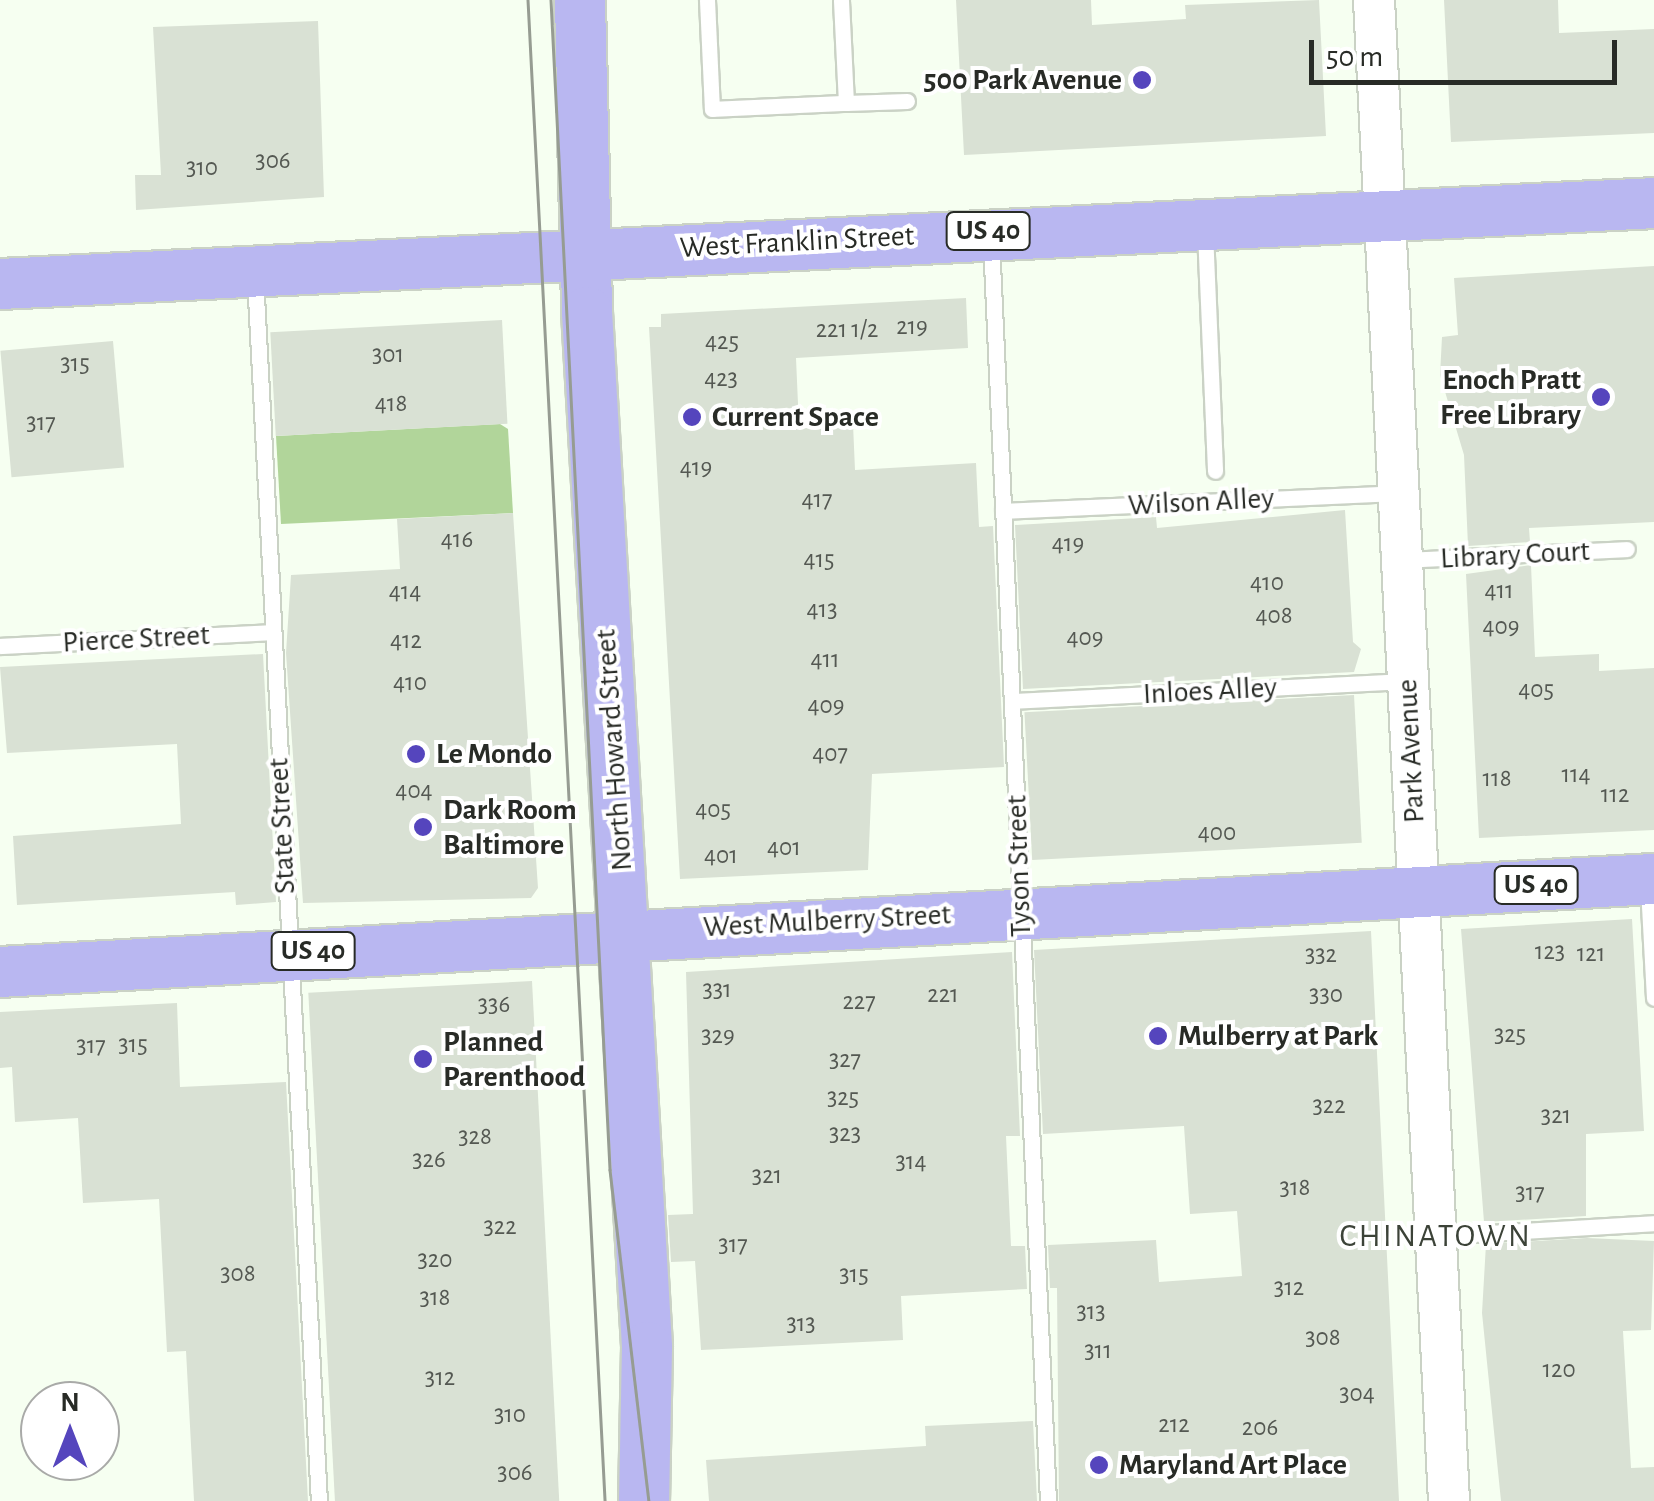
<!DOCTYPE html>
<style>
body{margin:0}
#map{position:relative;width:1654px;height:1501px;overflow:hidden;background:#f6fff1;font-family:"Alegreya Sans",sans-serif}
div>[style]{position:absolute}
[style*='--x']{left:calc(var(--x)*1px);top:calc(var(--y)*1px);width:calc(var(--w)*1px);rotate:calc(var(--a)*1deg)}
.green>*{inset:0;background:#b1d59a}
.building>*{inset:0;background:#d9e1d4;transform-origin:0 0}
.roads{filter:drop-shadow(2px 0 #cad2c5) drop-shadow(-2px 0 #cad2c5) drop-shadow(0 2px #cad2c5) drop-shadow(0 -2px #cad2c5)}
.service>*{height:15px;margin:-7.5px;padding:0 7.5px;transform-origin:7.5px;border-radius:7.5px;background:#fff}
.tertiary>*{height:40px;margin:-20px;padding:0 20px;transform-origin:20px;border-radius:20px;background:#fff}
.primary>*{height:50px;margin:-25px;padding:0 25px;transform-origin:25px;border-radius:25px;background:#b9b7f1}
.tram>*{height:2.5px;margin:-1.25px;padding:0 1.25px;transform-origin:1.25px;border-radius:1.25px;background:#969c92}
.dots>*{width:28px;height:28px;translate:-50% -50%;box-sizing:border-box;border:5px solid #fff;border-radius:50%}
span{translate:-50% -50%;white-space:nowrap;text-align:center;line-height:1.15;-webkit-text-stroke:8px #fff;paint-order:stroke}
.number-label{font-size:25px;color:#545852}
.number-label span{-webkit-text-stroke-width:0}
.shield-label span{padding:2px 8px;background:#fff;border:2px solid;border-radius:8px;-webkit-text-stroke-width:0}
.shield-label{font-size:28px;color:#282b26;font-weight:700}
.poi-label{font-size:30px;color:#282b26;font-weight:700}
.right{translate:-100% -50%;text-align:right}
.left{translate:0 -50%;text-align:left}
.street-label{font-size:30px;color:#282b26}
.neighbourhood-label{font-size:32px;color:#3c4338;letter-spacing:2.5px}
.north{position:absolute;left:20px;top:1381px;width:100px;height:100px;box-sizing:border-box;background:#fff;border:2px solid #a9aaa8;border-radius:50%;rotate:0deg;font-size:28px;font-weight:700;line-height:40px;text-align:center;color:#282b26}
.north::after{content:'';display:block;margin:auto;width:35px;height:45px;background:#5545bd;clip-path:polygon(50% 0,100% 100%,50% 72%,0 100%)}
.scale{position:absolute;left:1309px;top:40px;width:308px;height:45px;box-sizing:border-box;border:5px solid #282b26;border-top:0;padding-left:12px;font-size:30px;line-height:35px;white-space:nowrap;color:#282b26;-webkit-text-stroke:8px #fff;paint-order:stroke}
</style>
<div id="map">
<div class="green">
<div style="clip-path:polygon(500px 424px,508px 429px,513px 513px,281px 524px,276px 436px)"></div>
</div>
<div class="building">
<div style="clip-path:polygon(956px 0,1091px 0,1092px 25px,1186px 19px,1185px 5px,1319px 0,1326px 136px,964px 155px)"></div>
<div style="clip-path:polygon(1444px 0,1558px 0,1559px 33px,1654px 29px,1654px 133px,1451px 142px)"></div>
<div style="clip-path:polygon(318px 21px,324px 197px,136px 210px,135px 175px,161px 175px,153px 27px)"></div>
<div style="clip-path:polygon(1654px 266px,1654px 522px,1529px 528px,1530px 542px,1468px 546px,1464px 455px,1440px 375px,1442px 337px,1458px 335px,1454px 278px)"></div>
<div style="clip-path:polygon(966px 298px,968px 348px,796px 358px,799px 427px,853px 424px,855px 470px,976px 463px,979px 527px,993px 526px,1004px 767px,872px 774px,868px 870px,680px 879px,649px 327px,661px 327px,661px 314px)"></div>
<div style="left:502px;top:320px;width:104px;height:232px;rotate:87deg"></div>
<div style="left:113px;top:341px;width:127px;height:113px;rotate:85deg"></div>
<div style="clip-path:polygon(1345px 510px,1353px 642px,1361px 649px,1354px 672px,1023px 689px,1015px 525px,1156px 517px,1157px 528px)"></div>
<div style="clip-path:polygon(513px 513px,538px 888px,531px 898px,303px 903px,286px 653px,291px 575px,400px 569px,397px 519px)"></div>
<div style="clip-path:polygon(1531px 565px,1535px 657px,1599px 654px,1599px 671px,1654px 668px,1654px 830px,1479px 838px,1466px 574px)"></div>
<div style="clip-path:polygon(263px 654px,276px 902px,236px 905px,235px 892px,17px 905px,13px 836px,181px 824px,177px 744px,7px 753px,0 667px)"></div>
<div style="left:1354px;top:695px;width:148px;height:330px;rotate:87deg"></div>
<div style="clip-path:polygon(1632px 919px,1644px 1131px,1586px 1134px,1586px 1216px,1484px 1222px,1461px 929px)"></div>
<div style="clip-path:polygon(1371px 931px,1399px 1501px,1059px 1501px,1057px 1288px,1050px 1288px,1048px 1245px,1156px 1240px,1159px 1282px,1242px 1276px,1237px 1211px,1190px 1214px,1184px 1126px,1043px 1134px,1034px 950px)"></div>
<div style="clip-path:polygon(1012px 952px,1020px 1136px,1006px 1136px,1011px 1246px,1025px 1246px,1027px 1289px,901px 1296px,903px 1340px,701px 1350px,695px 1261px,671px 1262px,668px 1215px,693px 1214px,686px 972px)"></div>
<div style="left:532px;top:981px;width:521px;height:224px;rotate:87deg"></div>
<div style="clip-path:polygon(177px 1003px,180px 1087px,286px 1082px,308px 1501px,194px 1501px,186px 1351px,167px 1352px,159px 1199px,83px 1203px,78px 1118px,15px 1122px,12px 1067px,0 1068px,0 1012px)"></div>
<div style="clip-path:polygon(1587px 1238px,1654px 1241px,1651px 1330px,1623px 1331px,1631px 1468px,1654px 1467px,1654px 1501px,1501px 1501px,1482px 1313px,1486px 1244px)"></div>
<div style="clip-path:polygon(1033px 1421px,1037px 1501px,709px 1501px,706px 1460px,926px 1446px,925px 1426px)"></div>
</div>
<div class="roads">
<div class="service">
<div style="--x:707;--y:0;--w:109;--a:87.4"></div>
<div style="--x:712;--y:109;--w:134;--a:-2.6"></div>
<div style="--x:846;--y:103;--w:103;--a:-92.8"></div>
<div style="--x:846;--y:103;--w:61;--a:-1.9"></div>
<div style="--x:1205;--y:231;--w:240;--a:87.6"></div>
<div style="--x:991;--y:241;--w:1261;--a:87.41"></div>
<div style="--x:255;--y:277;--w:1226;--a:87.01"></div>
<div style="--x:1003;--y:511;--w:392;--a:-2.6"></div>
<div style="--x:1403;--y:560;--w:224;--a:-2.8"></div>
<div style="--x:0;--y:646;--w:272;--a:-2.9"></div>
<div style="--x:1012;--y:701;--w:397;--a:-2.9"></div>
<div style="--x:1648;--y:887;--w:111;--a:86.9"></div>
<div style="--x:1438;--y:1236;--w:216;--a:-3.4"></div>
</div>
<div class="tertiary">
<div style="--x:1374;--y:0;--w:1503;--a:87.14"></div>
</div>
<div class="primary">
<div style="--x:580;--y:0;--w:312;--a:88.7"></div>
<div style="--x:587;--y:312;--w:1037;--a:86.68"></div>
<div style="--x:647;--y:1347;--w:154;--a:91.1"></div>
<div style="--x:0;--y:284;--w:1656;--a:-2.8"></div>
<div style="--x:0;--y:972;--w:1657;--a:-3.22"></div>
</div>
</div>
<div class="tram">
<div style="--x:528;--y:0;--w:1503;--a:87.06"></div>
<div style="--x:551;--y:0;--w:1171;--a:87.11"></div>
<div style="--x:610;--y:1170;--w:333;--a:83.3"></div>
</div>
<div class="dots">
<div style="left:1142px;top:80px;background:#5545bd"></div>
<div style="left:1601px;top:397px;background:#5545bd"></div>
<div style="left:692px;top:417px;background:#5545bd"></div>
<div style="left:416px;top:754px;background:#5545bd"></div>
<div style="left:423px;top:827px;background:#5545bd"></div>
<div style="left:1158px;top:1036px;background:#5545bd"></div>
<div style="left:423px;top:1059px;background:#5545bd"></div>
<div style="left:1099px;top:1465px;background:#5545bd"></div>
</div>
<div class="number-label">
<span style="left:273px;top:161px">306</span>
<span style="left:202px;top:168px">310</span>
<span style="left:912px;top:327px">219</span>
<span style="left:847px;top:330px">221 1/2</span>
<span style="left:722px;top:342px">425</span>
<span style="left:388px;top:355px">301</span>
<span style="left:75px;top:364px">315</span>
<span style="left:721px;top:379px">423</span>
<span style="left:391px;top:404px">418</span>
<span style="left:41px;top:423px">317</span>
<span style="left:696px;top:468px">419</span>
<span style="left:817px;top:500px">417</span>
<span style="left:457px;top:540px">416</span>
<span style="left:1068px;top:544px">419</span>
<span style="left:819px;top:560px">415</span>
<span style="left:1267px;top:583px">410</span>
<span style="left:1499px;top:591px">411</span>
<span style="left:405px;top:592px">414</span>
<span style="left:822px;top:610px">413</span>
<span style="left:1274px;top:616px">408</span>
<span style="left:1501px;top:627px">409</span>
<span style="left:1085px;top:638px">409</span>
<span style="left:406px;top:641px">412</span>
<span style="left:825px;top:660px">411</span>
<span style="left:410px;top:683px">410</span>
<span style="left:1536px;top:690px">405</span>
<span style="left:826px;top:706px">409</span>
<span style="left:830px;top:754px">407</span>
<span style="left:1576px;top:775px">114</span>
<span style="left:1497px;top:779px">118</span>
<span style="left:414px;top:791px">404</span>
<span style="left:1615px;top:795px">112</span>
<span style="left:713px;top:810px">405</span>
<span style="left:1217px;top:833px">400</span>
<span style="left:784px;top:848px">401</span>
<span style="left:721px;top:856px">401</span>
<span style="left:1550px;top:952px">123</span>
<span style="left:1591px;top:954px">121</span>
<span style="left:1321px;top:955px">332</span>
<span style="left:717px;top:990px">331</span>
<span style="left:943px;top:995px">221</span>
<span style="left:1326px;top:995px">330</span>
<span style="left:859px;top:1002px">227</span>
<span style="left:494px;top:1005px">336</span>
<span style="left:1510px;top:1035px">325</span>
<span style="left:718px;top:1036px">329</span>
<span style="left:133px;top:1045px">315</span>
<span style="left:91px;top:1046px">317</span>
<span style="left:845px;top:1060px">327</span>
<span style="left:843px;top:1098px">325</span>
<span style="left:1329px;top:1106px">322</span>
<span style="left:1556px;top:1116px">321</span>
<span style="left:845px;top:1134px">323</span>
<span style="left:475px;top:1137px">328</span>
<span style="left:429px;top:1160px">326</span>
<span style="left:911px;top:1162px">314</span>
<span style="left:767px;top:1176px">321</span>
<span style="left:1295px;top:1188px">318</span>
<span style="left:1530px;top:1193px">317</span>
<span style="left:500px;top:1227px">322</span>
<span style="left:733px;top:1245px">317</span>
<span style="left:435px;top:1260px">320</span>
<span style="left:238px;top:1274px">308</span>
<span style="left:854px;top:1275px">315</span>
<span style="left:1289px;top:1288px">312</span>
<span style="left:435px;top:1298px">318</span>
<span style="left:1091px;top:1312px">313</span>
<span style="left:801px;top:1324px">313</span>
<span style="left:1323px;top:1338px">308</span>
<span style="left:1098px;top:1351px">311</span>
<span style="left:1559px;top:1370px">120</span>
<span style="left:440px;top:1378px">312</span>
<span style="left:1357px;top:1394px">304</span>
<span style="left:510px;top:1415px">310</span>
<span style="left:1174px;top:1425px">212</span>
<span style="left:1260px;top:1428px">206</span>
<span style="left:515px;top:1473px">306</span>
</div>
<div class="shield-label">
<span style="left:988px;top:231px">US 40</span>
<span style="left:1536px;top:885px">US 40</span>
<span style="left:313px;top:951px">US 40</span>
</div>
<div class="poi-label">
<span class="right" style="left:1122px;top:80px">500 Park Avenue</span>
<span class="right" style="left:1581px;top:397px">Enoch Pratt<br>Free Library</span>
<span class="left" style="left:712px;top:417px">Current Space</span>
<span class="left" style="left:436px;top:754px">Le Mondo</span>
<span class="left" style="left:443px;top:827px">Dark Room<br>Baltimore</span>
<span class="left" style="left:1178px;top:1036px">Mulberry at Park</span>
<span class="left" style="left:443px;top:1059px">Planned<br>Parenthood</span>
<span class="left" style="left:1119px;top:1465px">Maryland Art Place</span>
</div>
<div class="street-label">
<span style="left:797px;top:242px;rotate:-3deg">West Franklin Street</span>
<span style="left:1201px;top:502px;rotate:-3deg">Wilson Alley</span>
<span style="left:1515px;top:555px;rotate:-3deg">Library Court</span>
<span style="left:136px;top:639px;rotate:-3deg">Pierce Street</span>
<span style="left:1210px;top:691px;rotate:-3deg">Inloes Alley</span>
<span style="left:614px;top:750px;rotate:-94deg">North Howard Street</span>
<span style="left:1411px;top:751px;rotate:-93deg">Park Avenue</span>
<span style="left:282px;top:826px;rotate:-93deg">State Street</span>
<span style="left:1019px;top:866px;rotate:-92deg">Tyson Street</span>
<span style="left:827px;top:921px;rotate:-3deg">West Mulberry Street</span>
</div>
<div class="neighbourhood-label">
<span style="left:1436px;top:1236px">CHINATOWN</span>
</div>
<div class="north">N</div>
<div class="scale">50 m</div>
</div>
